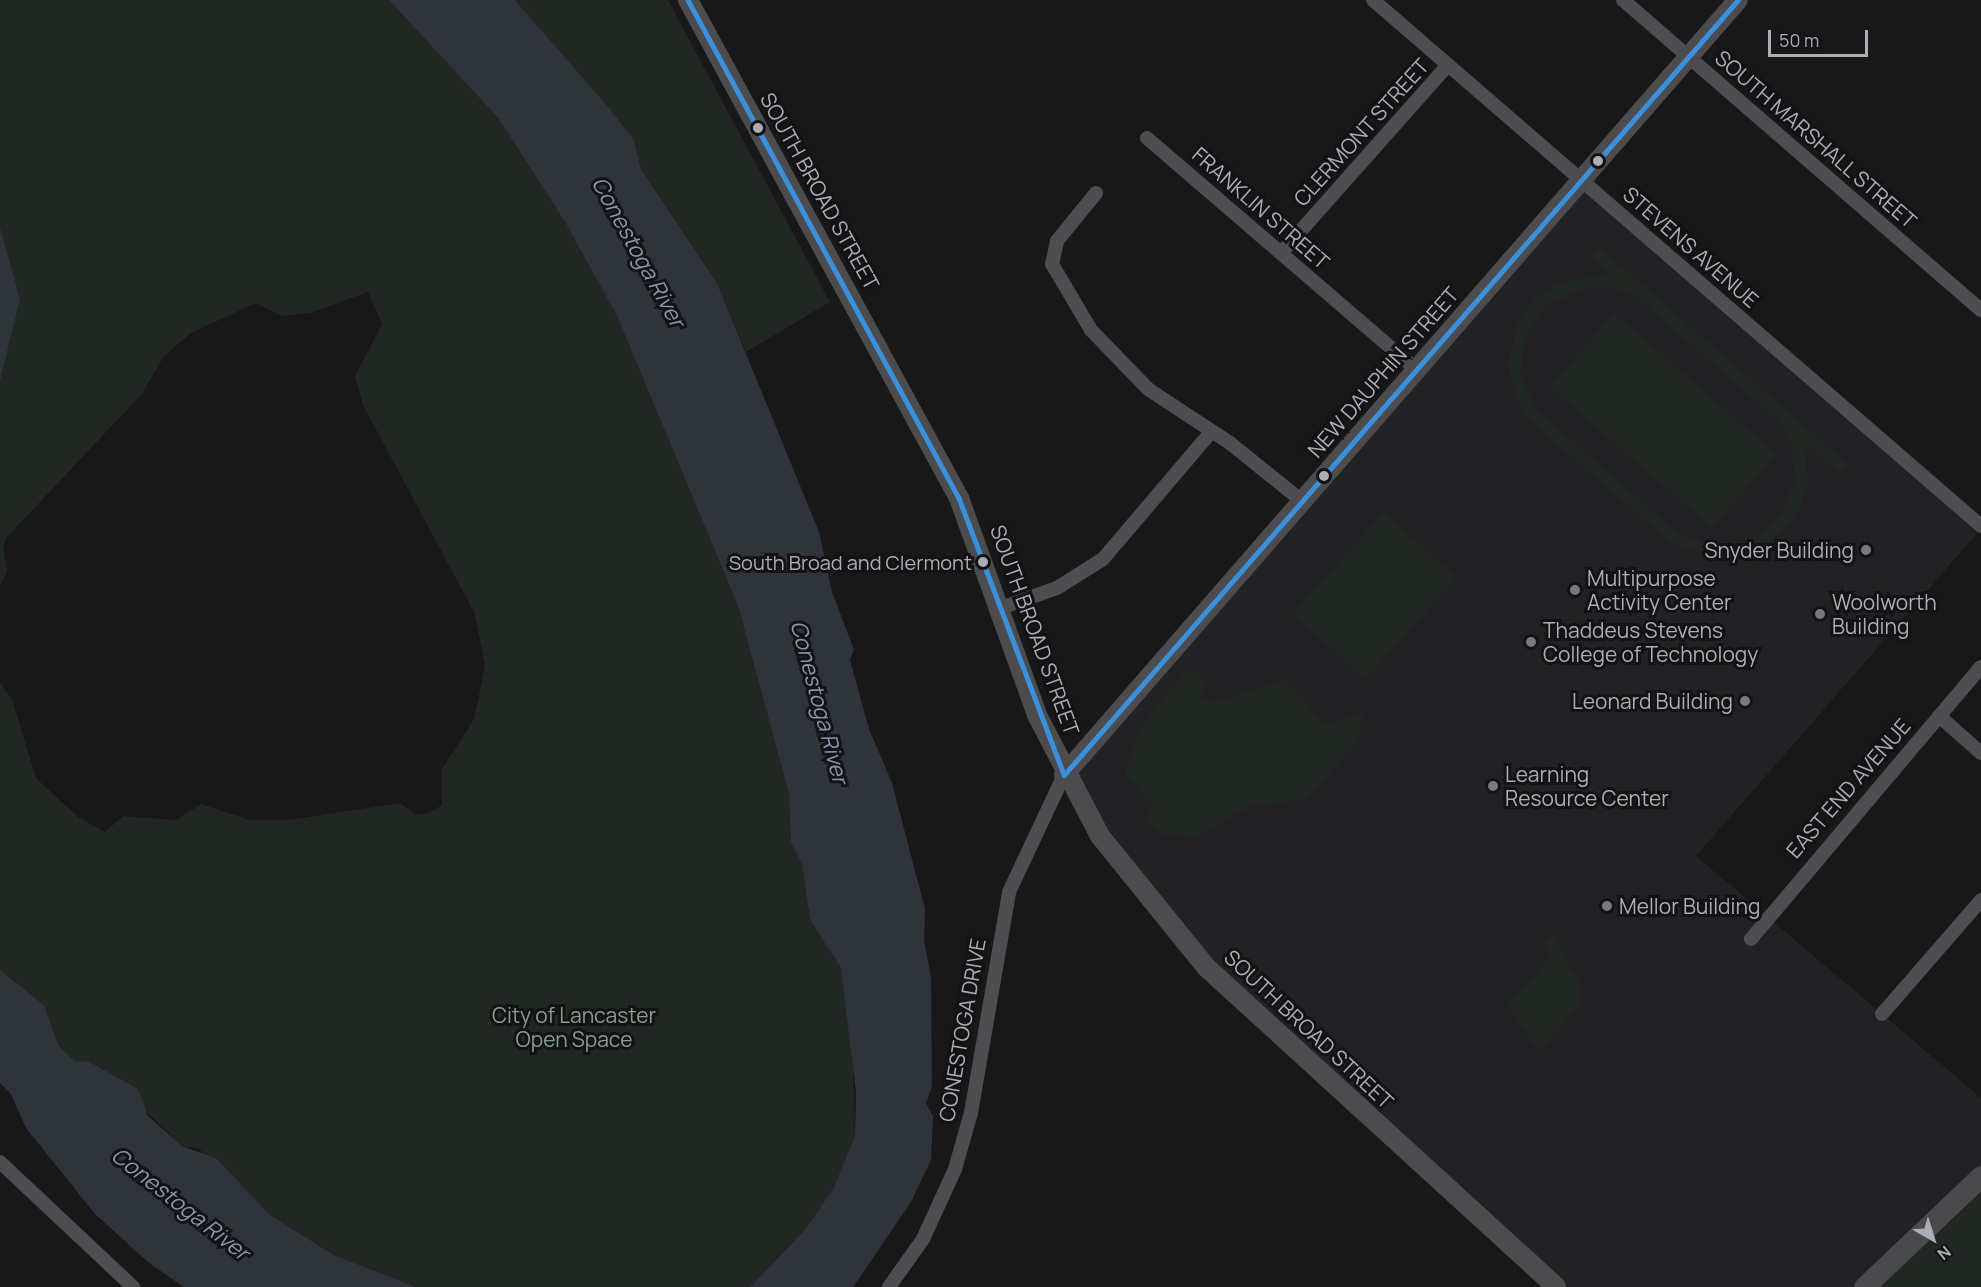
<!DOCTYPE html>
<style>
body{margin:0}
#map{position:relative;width:1981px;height:1287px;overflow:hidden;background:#181818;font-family:Manrope,sans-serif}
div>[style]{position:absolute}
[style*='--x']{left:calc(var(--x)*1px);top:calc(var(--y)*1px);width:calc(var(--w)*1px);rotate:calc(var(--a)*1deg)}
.built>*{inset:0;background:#222224}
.green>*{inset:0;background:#212722;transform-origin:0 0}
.water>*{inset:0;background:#2f343b}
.street>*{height:14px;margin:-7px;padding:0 7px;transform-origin:7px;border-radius:7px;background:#4d4e51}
.secondary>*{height:20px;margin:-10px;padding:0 10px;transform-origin:10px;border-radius:10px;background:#4c4c4e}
.primary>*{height:21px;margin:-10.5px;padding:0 10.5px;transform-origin:10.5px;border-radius:10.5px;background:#4a4a4d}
.bus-1>*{height:4.5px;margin:-2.25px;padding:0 2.25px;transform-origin:2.25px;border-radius:2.25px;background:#3a90db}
.dots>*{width:16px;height:16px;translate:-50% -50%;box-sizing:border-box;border:3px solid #131214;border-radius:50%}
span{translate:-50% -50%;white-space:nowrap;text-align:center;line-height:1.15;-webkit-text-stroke:6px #131214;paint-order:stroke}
.bus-label{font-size:20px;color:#abadb7}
.right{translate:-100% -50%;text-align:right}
.street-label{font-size:21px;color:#abadb7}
.poi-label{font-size:21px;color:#abadb7}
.left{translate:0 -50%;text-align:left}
.park-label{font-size:21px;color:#84a089}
.water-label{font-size:22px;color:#8697ae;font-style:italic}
.north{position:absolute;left:1903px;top:1209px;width:60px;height:60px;-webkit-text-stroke:4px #131214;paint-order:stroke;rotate:141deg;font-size:16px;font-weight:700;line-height:24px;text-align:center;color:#abadb7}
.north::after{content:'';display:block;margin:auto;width:21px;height:27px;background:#abadb7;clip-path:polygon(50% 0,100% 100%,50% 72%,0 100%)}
.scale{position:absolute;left:1768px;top:30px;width:100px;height:27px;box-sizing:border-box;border:3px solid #abadb7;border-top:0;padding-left:8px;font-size:18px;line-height:21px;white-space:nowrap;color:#abadb7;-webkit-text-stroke:4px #131214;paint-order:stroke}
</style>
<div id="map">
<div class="built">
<div style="clip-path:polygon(1581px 181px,1981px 529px,1696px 856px,1981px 1098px,1981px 1176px,1864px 1287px,1556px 1287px,1243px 1003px,1064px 775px)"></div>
</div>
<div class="green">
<div style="clip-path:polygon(0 0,389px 0,499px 119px,565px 222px,617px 316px,738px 606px,789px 794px,791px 843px,802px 864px,810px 920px,841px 968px,852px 1035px,855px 1136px,833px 1189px,804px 1231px,750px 1287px,416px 1287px,334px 1255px,270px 1215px,199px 1149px,182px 1146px,103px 1069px,88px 1061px,75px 1063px,59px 1046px,44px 1005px,0 970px,0 683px,12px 699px,36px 778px,78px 817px,105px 832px,123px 816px,176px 820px,201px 804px,250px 820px,289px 820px,400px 803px,417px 815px,429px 813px,442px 805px,442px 769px,474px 719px,485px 666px,475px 614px,363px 405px,355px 376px,382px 324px,368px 292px,310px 313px,282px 316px,256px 303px,191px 333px,164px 356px,141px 395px,7px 537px,3px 546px,7px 571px,0 586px)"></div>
<div style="clip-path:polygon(515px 0,668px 0,830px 302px,746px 352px,717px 283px,641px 169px,634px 140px)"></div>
<div style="clip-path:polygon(evenodd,1599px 247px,1849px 465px,1841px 474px,1804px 443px,1808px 482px,1799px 510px,1781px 533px,1758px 550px,1715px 558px,1674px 545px,1538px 428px,1519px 406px,1508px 365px,1517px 322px,1535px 299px,1559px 282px,1611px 275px,1591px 256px,1599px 247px,1588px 287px,1613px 288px,1636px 297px,1779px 421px,1791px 443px,1795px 480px,1781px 515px,1763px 532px,1741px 543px,1716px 546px,1680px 535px,1537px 410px,1521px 377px,1524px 340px,1543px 308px,1588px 287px)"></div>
<div style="left:1614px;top:313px;width:215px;height:98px;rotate:41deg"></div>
<div style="left:1384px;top:512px;width:98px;height:137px;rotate:42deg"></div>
<div style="clip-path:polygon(1184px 672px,1198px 672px,1205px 684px,1201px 700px,1212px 703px,1285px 679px,1325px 724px,1363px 713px,1359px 740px,1307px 799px,1251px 806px,1197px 836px,1162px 834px,1145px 820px,1153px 805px,1125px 775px,1138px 730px)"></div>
<div style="clip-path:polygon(1554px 932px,1567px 964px,1579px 977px,1581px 1004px,1541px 1050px,1527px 1039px,1530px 1035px,1507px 1006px,1552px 955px,1543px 946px)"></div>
<div style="clip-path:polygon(1981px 1176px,1981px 1287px,1864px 1287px)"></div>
</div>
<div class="water">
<div style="clip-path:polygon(389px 0,515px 0,608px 107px,634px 140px,641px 169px,717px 283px,819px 532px,832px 592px,854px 650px,850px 660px,869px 729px,892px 783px,925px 909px,924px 940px,931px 978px,932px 1086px,926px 1103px,933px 1116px,931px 1160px,911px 1202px,853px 1287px,750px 1287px,804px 1231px,833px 1189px,855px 1136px,856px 1092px,841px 968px,810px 920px,802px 864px,791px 843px,789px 794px,738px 606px,617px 316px,565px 222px,499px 119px)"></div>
<div style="clip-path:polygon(0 228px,20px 299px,0 381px)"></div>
<div style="clip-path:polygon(0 970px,44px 1005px,59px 1046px,75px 1062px,88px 1061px,138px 1089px,148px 1116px,182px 1146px,216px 1158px,270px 1215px,334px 1255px,416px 1287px,184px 1287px,149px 1263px,95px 1214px,26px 1128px,11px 1094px,0 1083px)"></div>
</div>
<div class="street">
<div style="--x:1373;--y:0;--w:804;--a:40.86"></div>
<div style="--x:1623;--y:0;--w:474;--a:40.9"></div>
<div style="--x:1147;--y:138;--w:356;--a:40.7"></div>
<div style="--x:1096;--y:193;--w:62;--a:129.1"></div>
<div style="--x:1057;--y:241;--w:24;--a:102"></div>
<div style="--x:1052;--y:264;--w:77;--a:59.4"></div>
<div style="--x:1091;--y:330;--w:82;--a:46"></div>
<div style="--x:1148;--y:389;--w:98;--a:33.4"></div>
<div style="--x:1230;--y:443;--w:92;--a:38.9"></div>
<div style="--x:1281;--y:253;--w:251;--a:-48.4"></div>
<div style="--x:1001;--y:608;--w:59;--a:-19.7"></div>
<div style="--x:1057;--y:588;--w:54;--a:-32.2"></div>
<div style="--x:1103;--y:559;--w:167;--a:-49.6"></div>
<div style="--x:1939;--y:716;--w:56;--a:41.4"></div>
<div style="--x:1751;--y:939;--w:356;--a:-49.8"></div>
<div style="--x:1882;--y:1014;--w:151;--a:-49"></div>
<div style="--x:0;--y:1162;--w:183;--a:43.2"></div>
<div style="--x:889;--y:1287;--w:59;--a:-54.7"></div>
<div style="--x:923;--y:1239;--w:77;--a:-65.4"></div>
<div style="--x:955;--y:1169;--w:58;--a:-74.1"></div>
<div style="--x:971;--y:1113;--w:224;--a:-80.2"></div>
<div style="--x:1009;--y:892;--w:129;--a:-64.8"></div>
</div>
<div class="secondary">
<div style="--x:688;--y:0;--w:567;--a:61.45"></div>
<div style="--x:959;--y:498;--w:231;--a:70.2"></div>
<div style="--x:1037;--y:715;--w:136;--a:62.5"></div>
<div style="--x:1100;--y:836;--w:169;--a:51"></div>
<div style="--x:1206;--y:967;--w:474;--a:42.4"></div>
<div style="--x:1064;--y:775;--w:1027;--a:-48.99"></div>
</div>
<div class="primary">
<div style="--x:1864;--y:1287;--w:161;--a:-43.5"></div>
</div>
<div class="bus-1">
<div style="--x:688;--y:0;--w:567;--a:61.45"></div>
<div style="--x:959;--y:498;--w:296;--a:69.2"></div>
<div style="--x:1064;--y:775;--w:1027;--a:-48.99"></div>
</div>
<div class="dots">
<div style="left:758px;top:128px;background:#abadb7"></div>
<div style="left:1598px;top:161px;background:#abadb7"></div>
<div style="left:1324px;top:476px;background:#abadb7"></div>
<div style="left:1866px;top:550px;background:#78797f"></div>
<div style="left:983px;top:562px;background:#abadb7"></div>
<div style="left:1575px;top:590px;background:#78797f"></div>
<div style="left:1820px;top:614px;background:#78797f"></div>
<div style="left:1531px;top:642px;background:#78797f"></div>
<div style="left:1745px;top:701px;background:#78797f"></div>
<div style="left:1493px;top:786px;background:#78797f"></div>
<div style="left:1607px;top:906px;background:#78797f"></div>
</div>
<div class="bus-label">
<span class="right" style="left:972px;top:562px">South Broad and Clermont</span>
</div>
<div class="street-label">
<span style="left:1361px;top:132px;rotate:-48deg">CLERMONT STREET</span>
<span style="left:1816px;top:139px;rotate:41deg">SOUTH MARSHALL STREET</span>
<span style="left:820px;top:191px;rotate:61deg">SOUTH BROAD STREET</span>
<span style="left:1261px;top:208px;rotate:41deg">FRANKLIN STREET</span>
<span style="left:1691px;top:247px;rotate:41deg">STEVENS AVENUE</span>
<span style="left:1383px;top:372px;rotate:-49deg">NEW DAUPHIN STREET</span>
<span style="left:1035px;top:630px;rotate:70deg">SOUTH BROAD STREET</span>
<span style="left:1848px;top:788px;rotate:-49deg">EAST END AVENUE</span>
<span style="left:1309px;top:1029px;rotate:43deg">SOUTH BROAD STREET</span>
<span style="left:962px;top:1030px;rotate:-80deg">CONESTOGA DRIVE</span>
</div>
<div class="poi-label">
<span class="right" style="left:1854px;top:550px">Snyder Building</span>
<span class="left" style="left:1587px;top:590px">Multipurpose<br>Activity Center</span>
<span class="left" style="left:1832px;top:614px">Woolworth<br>Building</span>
<span class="left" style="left:1543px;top:642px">Thaddeus Stevens<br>College of Technology</span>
<span class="right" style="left:1733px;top:701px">Leonard Building</span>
<span class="left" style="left:1505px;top:786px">Learning<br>Resource Center</span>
<span class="left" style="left:1619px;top:906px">Mellor Building</span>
</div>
<div class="park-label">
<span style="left:574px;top:1027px">City of Lancaster<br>Open Space</span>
</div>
<div class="water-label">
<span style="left:638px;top:252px;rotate:61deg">Conestoga River</span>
<span style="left:819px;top:702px;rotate:75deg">Conestoga River</span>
<span style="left:180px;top:1204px;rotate:38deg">Conestoga River</span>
</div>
<div class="north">N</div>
<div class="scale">50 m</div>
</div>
